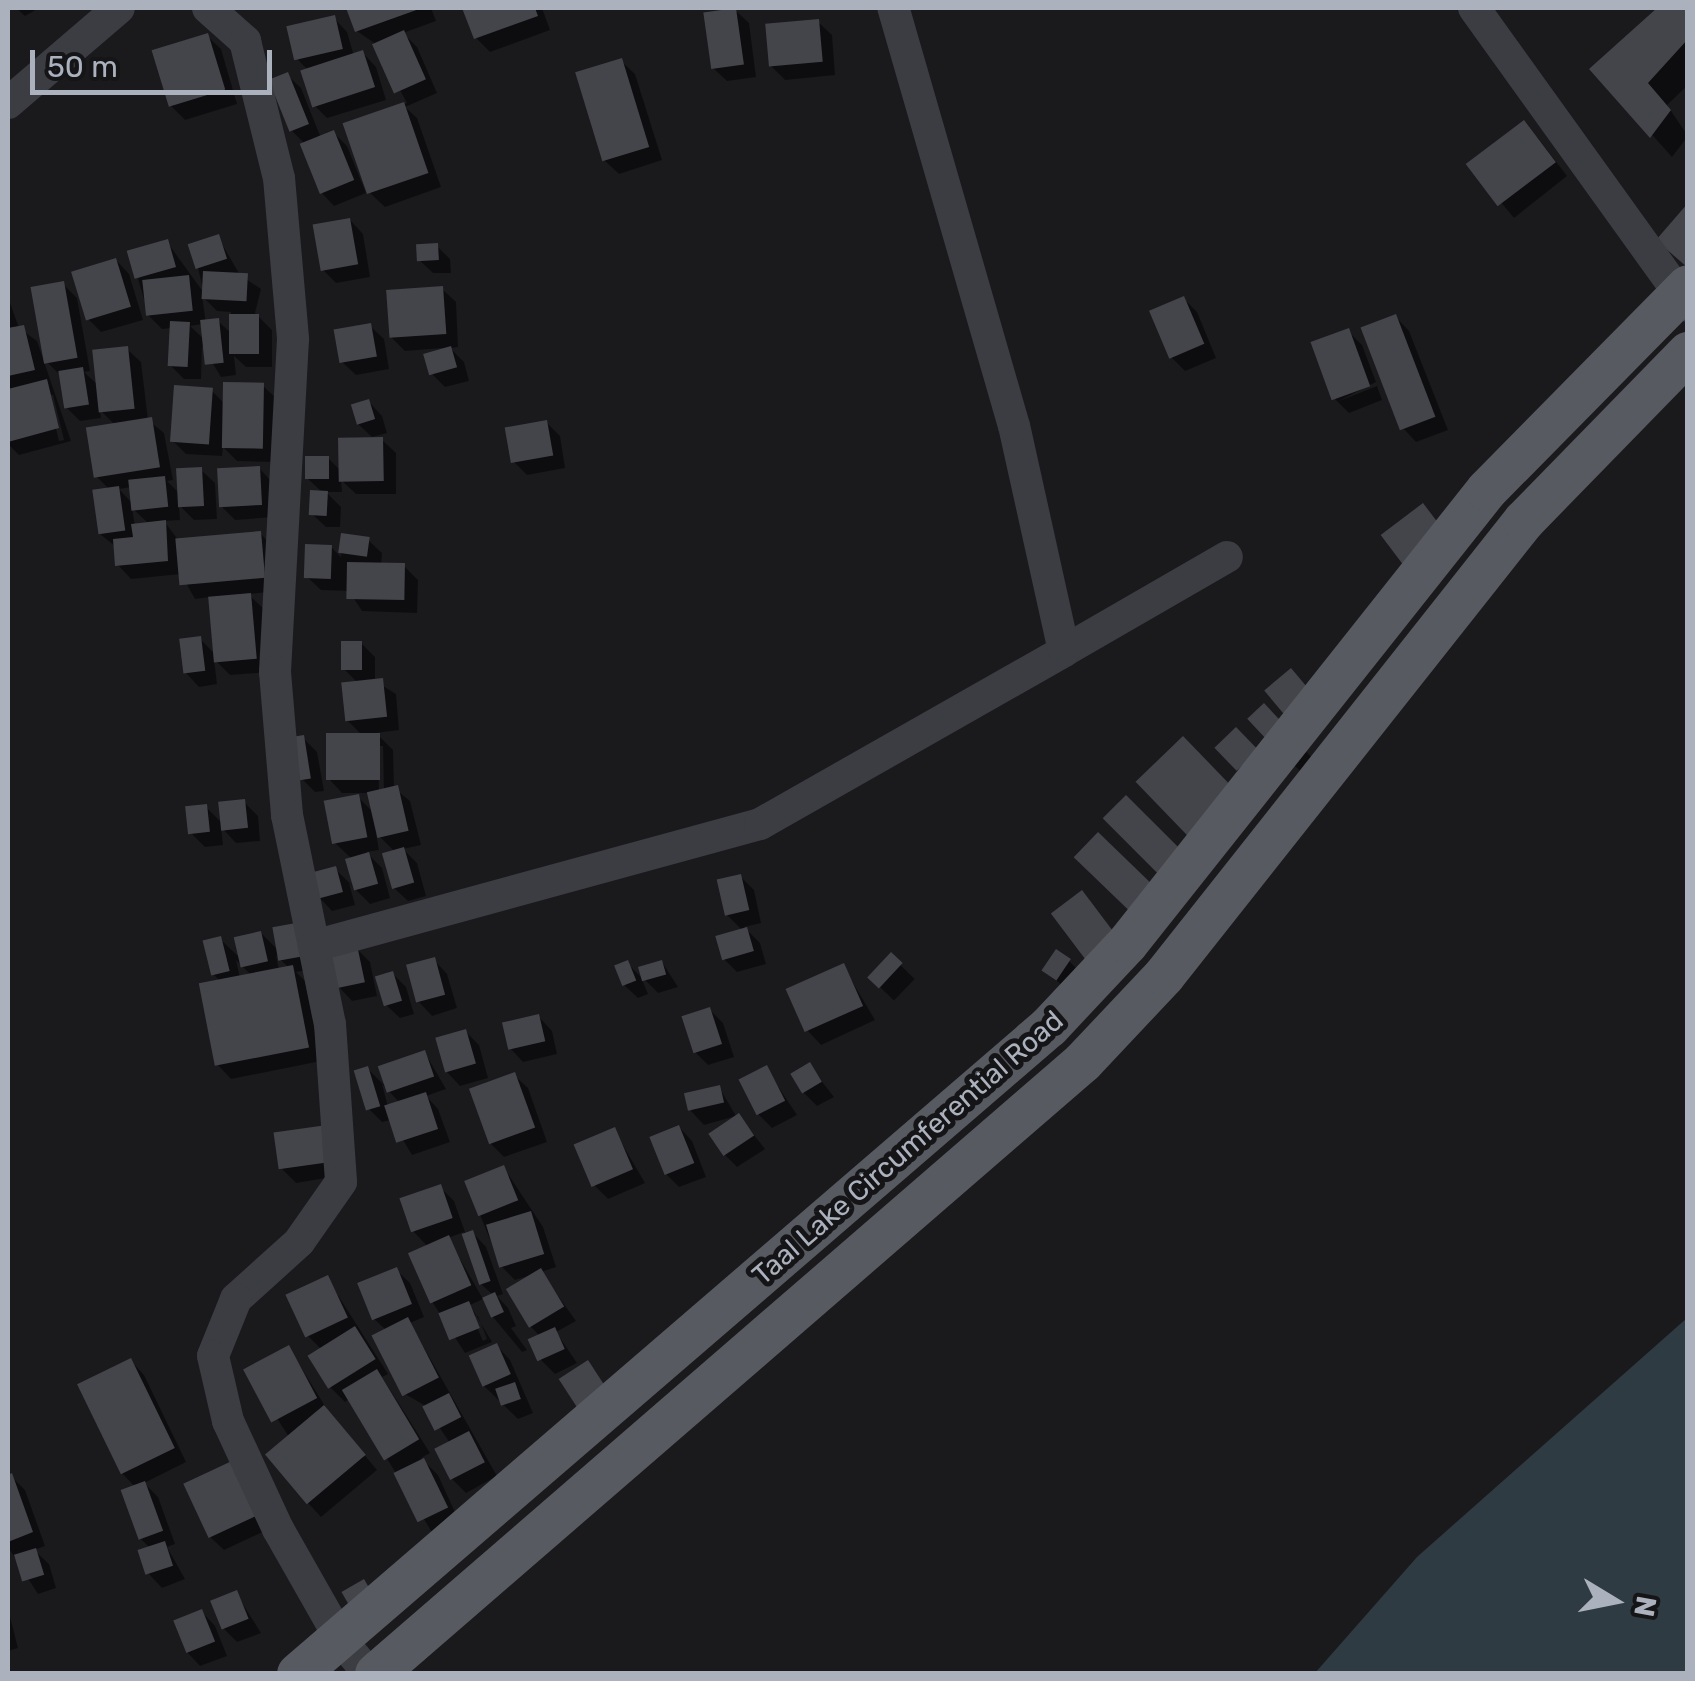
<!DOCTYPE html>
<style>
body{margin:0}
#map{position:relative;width:1695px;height:1681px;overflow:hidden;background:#1a1a1d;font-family:Rubik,sans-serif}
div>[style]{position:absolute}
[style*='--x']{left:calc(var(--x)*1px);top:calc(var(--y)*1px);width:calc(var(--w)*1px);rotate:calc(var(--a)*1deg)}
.water>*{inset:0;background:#2f3b42}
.shadow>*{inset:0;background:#0007;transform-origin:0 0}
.building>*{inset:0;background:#44454a;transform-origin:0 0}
.minor>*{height:32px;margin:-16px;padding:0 16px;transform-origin:16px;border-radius:16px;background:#3b3d42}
.major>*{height:42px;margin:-21px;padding:0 21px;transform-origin:21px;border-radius:21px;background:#575a61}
span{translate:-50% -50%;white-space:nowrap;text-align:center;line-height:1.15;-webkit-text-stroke:10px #151518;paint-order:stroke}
.street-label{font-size:28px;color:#acb2bd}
.frame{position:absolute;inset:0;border:10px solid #acb2bd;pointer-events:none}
.north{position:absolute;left:1565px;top:1551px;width:100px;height:100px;-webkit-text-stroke:8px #151518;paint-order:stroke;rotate:100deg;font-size:28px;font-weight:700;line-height:40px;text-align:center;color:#acb2bd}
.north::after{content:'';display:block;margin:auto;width:35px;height:45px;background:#acb2bd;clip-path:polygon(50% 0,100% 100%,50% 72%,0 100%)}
.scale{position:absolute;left:30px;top:50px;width:242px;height:45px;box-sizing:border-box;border:5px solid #acb2bd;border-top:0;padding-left:12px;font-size:30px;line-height:35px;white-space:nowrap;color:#acb2bd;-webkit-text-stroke:8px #151518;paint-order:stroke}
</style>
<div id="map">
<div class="water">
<div style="clip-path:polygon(1687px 1318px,1687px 1673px,1315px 1673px,1417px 1557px)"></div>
</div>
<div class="shadow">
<div style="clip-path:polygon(16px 8px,39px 8px,25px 16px)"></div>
<div style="clip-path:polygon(349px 8px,431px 8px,436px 21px,403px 33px,417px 47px,437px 93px,405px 107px,417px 118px,441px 187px,385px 207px,371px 194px,347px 125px,407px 103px,374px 43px,357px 31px)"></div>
<div style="clip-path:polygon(465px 8px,542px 8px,550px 30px,490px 52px,476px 38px)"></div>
<div style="clip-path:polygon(1661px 8px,1688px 8px,1688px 85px,1667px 105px,1688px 136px,1672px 157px,1593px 69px)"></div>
<div style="clip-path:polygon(735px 10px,749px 23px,756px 77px,727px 81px,713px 68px)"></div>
<div style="clip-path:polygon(334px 18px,347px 32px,354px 56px,363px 53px,376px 67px,386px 100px,327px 118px,314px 105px,308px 70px,298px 60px)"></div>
<div style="clip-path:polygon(818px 22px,832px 35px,835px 75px,785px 80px,771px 66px)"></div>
<div style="clip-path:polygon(207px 36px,221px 49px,237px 104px,185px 120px,171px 106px)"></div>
<div style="clip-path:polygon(621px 61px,635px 74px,662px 160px,619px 174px,605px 161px)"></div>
<div style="clip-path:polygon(287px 75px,301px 88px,321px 138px,334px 133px,347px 146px,366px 193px,334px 206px,321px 192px,305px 144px,292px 131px)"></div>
<div style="clip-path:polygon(1537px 137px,1567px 176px,1514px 218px,1470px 165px)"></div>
<div style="clip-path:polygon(350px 220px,363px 234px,370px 277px,336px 283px,322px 269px)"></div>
<div style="clip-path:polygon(evenodd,218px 237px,240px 275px,261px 289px,255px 313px,272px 330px,272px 367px,246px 367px,234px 356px,236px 375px,221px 377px,202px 346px,201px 379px,184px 379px,170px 365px,172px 328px,162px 329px,149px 316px,138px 279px,167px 242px,204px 293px,198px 268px,218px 237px,202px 296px,217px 311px,231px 312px,232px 334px,218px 321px,206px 323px,202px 296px,218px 237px,203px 324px,205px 340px,190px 326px,203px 324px)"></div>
<div style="clip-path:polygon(437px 246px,450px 259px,451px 273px,433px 273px,419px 260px)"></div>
<div style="clip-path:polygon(116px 260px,129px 274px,143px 320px,101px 332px,88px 319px)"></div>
<div style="clip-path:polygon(evenodd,63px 284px,77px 298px,90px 371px,84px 372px,99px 386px,127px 349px,141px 362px,148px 420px,164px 433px,173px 480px,167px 481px,180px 494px,201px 470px,215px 483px,217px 519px,194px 520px,179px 505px,180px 520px,164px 521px,179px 541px,260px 533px,273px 547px,278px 591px,248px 594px,264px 609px,269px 672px,230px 675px,214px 659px,217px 684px,199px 687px,186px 673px,200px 639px,216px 655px,210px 597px,195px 599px,181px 574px,131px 579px,118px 565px,116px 547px,100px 534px,109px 489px,97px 477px,116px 426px,100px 410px,101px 418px,80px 421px,67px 408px,62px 377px,47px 362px,63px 284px,131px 487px,133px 504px,119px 489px,131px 487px,63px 284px,132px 508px,149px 524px,135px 526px,132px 508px)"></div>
<div style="clip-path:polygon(442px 289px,456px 302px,458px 347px,450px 348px,464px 362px,469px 381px,445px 387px,431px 373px,443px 348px,405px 351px,391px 337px)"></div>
<div style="clip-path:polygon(evenodd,8px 297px,19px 328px,37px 341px,71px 441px,19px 455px,8px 444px,8px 297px,48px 395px,53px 395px,64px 440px,59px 441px,48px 395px)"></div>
<div style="clip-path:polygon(1183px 298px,1197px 312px,1216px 358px,1185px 371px,1171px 357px)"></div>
<div style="clip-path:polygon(1396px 317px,1409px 331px,1448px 430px,1416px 442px,1403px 428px)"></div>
<div style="clip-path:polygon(370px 326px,384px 339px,389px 369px,356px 375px,342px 362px)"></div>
<div style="clip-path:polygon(1348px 331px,1362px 345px,1376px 382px,1339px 401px,1377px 386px,1382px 400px,1349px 413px,1335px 399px)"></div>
<div style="clip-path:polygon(263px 386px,277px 399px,274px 462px,237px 461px,223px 447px,222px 456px,186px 454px,173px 441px,211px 390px,225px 404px)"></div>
<div style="clip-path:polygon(369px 402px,382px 416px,387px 433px,372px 437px,358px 424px)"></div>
<div style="clip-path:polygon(546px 422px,560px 436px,565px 468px,527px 475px,514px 462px)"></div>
<div style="clip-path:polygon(382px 440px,396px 453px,396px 494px,356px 494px,341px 480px,342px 492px,326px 492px,341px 507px,340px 527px,326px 527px,312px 514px,323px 493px,308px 479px,328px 458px,342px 472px)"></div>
<div style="clip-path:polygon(259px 468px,272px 482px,274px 517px,235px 520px,221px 506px)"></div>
<div style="clip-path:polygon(343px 536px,368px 540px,382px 553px,381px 565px,404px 566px,418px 580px,417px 613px,362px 611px,349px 591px,321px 590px,307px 577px,331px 547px,341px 557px)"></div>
<div style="clip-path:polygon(evenodd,361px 643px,375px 657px,375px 681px,396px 694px,399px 730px,376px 733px,393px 750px,394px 788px,410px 801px,421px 845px,403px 849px,417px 863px,426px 896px,408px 901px,394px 888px,395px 852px,376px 833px,379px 850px,366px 852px,382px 868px,390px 898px,370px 904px,349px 883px,355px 905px,332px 911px,319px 897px,335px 869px,356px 889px,352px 859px,334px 842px,358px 797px,374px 813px,370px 793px,342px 793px,329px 779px,363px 736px,348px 721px,358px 683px,344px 669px,361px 643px,378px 746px,383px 746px,384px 792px,379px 793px,378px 746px)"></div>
<div style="clip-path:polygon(1277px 720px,1313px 759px,1300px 771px,1287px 758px)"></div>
<div style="clip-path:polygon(303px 738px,317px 752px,324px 791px,315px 792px,302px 779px)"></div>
<div style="clip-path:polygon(244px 802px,258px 816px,260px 841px,236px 843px,221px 827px,223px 845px,205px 847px,191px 833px,206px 807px,222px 823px)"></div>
<div style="clip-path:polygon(741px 877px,754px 890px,761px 923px,744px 927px,760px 943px,766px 964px,737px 972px,723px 958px,743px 931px,727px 915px)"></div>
<div style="clip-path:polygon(evenodd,275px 929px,314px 969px,296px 972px,305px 981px,321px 1061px,231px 1079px,218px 1065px,221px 982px,213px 974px,220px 939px,240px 958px,261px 933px,279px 951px,275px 929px,276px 955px,289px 968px,279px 970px,276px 955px,275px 929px,236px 960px,252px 976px,240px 978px,236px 960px)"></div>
<div style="clip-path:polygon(356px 948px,370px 962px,377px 996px,352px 1001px,339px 987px)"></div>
<div style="left:891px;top:956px;width:33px;height:30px;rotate:44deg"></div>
<div style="clip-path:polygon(434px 960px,447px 974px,457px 1008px,432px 1016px,419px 1002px)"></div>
<div style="clip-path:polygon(1069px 961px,1083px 975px,1070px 992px,1044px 970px)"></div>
<div style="clip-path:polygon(662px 962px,678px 987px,658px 993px,644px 979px)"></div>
<div style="clip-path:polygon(627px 963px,641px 977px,648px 994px,638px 998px,624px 985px)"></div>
<div style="clip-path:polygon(843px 966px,875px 1020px,821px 1045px,808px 1031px)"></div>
<div style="clip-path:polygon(393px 974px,406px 987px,414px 1014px,400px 1018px,386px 1005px)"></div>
<div style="clip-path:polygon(710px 1010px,723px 1023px,734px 1057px,708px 1065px,695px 1052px)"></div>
<div style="clip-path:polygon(539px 1017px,552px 1031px,557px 1054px,523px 1062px,510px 1048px)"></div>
<div style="clip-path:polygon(466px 1032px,479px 1045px,488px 1078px,460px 1086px,447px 1072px)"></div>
<div style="clip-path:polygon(evenodd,425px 1053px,446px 1089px,426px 1096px,438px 1109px,450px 1142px,412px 1155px,391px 1120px,382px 1122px,369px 1109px,368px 1069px,387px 1088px,425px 1053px,382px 1084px,400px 1103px,388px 1107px,382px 1084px)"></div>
<div style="clip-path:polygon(809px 1065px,834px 1097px,817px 1106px,804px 1093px)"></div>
<div style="clip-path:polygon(766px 1068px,797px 1115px,772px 1128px,758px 1114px)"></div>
<div style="clip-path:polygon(514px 1075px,528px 1088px,547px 1142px,504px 1157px,491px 1144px)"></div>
<div style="clip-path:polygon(719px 1087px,736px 1116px,704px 1125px,691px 1111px)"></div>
<div style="clip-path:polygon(739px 1116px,765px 1149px,737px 1167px,724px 1154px)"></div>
<div style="clip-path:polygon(679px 1127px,692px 1141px,706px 1177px,679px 1187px,666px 1174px)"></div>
<div style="clip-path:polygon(614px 1130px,645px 1183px,608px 1199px,595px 1186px)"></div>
<div style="clip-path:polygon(339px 1142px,344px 1175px,296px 1183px,282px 1169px)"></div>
<div style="clip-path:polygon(504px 1168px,543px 1227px,556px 1267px,541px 1272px,576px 1321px,556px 1332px,577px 1363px,555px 1374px,541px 1360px,541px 1337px,530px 1326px,528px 1276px,515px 1280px,501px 1266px,480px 1215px)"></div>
<div style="clip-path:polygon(evenodd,440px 1187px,454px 1201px,466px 1235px,473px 1233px,486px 1247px,503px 1294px,497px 1296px,508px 1308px,516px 1326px,511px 1328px,527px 1350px,522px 1352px,493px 1317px,493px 1295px,481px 1284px,464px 1232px,448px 1238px,483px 1299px,470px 1305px,492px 1342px,465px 1353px,433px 1303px,428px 1247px,414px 1232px,440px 1187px,472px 1316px,478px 1316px,487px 1339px,483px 1341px,472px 1316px)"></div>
<div style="clip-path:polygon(396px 1270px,410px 1283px,424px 1317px,410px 1323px,497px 1476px,466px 1493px,452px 1479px,450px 1443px,424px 1405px,405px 1394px,387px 1331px,373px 1318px)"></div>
<div style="clip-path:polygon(327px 1278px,388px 1374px,382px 1377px,430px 1453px,421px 1458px,438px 1475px,459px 1521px,433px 1534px,350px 1398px,345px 1402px,331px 1388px,322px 1350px,308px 1336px)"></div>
<div style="clip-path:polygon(497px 1346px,510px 1360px,533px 1413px,518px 1419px,484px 1386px)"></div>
<div style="clip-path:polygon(289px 1348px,330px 1414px,377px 1470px,321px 1517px,308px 1503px,289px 1437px,246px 1370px)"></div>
<div style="clip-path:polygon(131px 1361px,144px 1375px,186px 1462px,144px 1483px,158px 1497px,175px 1544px,167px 1547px,185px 1579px,162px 1588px,149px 1574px,151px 1549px,140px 1538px,135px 1487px,122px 1473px)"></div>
<div style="clip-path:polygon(234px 1463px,271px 1528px,224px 1550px,210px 1537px)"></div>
<div style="clip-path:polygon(11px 1476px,25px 1490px,45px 1546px,34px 1550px,49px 1564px,56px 1588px,38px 1594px,8px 1547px)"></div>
<div style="clip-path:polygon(236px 1593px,261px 1633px,237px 1642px,224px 1629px)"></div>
<div style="clip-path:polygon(8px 1609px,18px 1648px,8px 1651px)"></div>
<div style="clip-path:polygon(202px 1612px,215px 1626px,227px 1656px,200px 1666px,187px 1652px)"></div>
</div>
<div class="building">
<div style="clip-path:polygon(346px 8px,422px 8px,355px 32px)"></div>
<div style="clip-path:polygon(462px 8px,535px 8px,538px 16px,474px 39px)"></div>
<div style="left:736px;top:8px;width:57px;height:33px;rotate:82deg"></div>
<div style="clip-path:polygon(1657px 8px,1688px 8px,1688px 39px,1648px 83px,1671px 110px,1650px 138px,1589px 69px)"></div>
<div style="left:335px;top:15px;width:35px;height:50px;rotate:77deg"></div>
<div style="left:819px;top:19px;width:43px;height:54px;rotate:85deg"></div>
<div style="left:404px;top:30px;width:54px;height:35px;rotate:66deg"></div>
<div style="left:208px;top:33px;width:59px;height:59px;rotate:73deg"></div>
<div style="left:363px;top:50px;width:39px;height:66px;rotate:72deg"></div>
<div style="left:622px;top:58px;width:93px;height:49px;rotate:73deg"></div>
<div style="left:288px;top:72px;width:56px;height:21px;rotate:68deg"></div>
<div style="left:404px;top:102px;width:75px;height:65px;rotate:71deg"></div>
<div style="left:1524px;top:120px;width:53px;height:73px;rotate:53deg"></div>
<div style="left:334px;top:130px;width:54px;height:37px;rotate:68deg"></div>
<div style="clip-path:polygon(1688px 203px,1688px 268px,1656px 240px)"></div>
<div style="left:350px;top:218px;width:47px;height:38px;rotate:80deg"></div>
<div style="left:219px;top:234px;width:26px;height:33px;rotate:72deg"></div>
<div style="left:168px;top:239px;width:29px;height:43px;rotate:74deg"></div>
<div style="left:438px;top:243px;width:17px;height:22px;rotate:87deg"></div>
<div style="left:116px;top:258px;width:51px;height:47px;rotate:73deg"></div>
<div style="left:203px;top:271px;width:45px;height:28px;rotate:3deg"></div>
<div style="left:189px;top:275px;width:36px;height:47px;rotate:84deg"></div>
<div style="left:64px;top:281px;width:78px;height:34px;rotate:80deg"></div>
<div style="left:443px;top:286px;width:48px;height:57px;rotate:86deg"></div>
<div style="left:1184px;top:296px;width:52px;height:38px;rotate:67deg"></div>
<div style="left:229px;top:314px;width:30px;height:40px"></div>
<div style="left:1396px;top:314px;width:110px;height:38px;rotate:69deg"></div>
<div style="left:219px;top:318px;width:45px;height:19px;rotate:84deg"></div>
<div style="left:170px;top:321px;width:20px;height:45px;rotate:3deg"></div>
<div style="left:371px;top:323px;width:34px;height:38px;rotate:80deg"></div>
<div style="clip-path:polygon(24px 325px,35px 370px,8px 376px,8px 328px)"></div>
<div style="left:1349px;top:328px;width:62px;height:41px;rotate:70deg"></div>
<div style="left:128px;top:346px;width:63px;height:36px;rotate:84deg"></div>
<div style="left:451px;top:346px;width:22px;height:29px;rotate:74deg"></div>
<div style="left:83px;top:367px;width:38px;height:25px;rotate:81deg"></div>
<div style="clip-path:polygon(47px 379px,59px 428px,8px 442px,8px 389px)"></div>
<div style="left:223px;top:382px;width:41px;height:66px;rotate:1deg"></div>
<div style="left:174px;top:385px;width:39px;height:57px;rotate:4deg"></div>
<div style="left:369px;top:399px;width:21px;height:19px;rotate:73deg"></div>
<div style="left:152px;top:417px;width:51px;height:67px;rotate:81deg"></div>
<div style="left:547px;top:420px;width:36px;height:43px;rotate:80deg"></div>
<div style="left:383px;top:437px;width:44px;height:45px;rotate:89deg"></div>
<div style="left:329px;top:456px;width:23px;height:24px;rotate:90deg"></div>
<div style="left:260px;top:466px;width:39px;height:43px;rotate:87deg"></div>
<div style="left:202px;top:467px;width:39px;height:26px;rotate:87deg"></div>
<div style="left:165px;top:476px;width:31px;height:37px;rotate:84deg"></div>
<div style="left:119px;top:486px;width:45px;height:27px;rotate:82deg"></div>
<div style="left:310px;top:490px;width:18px;height:25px;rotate:3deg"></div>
<div style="left:1423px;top:503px;width:48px;height:53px;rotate:53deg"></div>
<div style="clip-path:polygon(166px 520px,168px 561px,115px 566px,113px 539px,133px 537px,131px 524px)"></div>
<div style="left:261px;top:531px;width:47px;height:86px;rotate:85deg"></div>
<div style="left:341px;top:533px;width:29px;height:20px;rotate:8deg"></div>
<div style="left:305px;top:544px;width:27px;height:34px;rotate:2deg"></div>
<div style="left:347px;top:562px;width:58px;height:37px;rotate:1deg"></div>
<div style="left:251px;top:593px;width:66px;height:43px;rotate:85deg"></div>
<div style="left:201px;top:636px;width:35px;height:22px;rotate:83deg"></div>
<div style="left:341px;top:641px;width:21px;height:29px"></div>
<div style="left:1291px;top:668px;width:43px;height:35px;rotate:50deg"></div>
<div style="left:383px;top:678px;width:39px;height:42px;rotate:84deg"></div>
<div style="left:1264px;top:703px;width:56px;height:23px;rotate:47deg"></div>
<div style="left:1236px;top:727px;width:32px;height:30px;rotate:46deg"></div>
<div style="left:326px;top:733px;width:54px;height:47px"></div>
<div style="left:304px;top:735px;width:44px;height:11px;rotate:81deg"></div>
<div style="left:1183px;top:736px;width:75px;height:66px;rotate:46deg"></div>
<div style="left:398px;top:785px;width:47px;height:32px;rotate:77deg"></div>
<div style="left:359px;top:794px;width:44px;height:36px;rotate:79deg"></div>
<div style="left:1126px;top:795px;width:91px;height:33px;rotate:45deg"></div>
<div style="left:245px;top:799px;width:29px;height:27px;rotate:84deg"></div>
<div style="left:207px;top:804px;width:28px;height:22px;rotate:84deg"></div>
<div style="left:1098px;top:832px;width:78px;height:35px;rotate:44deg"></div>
<div style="left:404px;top:847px;width:37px;height:23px;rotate:74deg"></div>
<div style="left:369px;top:852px;width:33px;height:25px;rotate:74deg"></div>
<div style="left:336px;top:866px;width:27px;height:27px;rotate:75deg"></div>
<div style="left:741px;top:874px;width:37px;height:25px;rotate:77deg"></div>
<div style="left:1082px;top:890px;width:66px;height:39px;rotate:53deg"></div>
<div style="left:296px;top:923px;width:34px;height:24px;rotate:80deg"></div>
<div style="left:747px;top:927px;width:25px;height:33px;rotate:74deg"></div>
<div style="left:261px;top:931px;width:31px;height:28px;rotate:77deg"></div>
<div style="left:221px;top:936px;width:36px;height:19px;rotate:76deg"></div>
<div style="left:357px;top:945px;width:38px;height:29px;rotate:78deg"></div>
<div style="left:1056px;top:949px;width:18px;height:26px;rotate:34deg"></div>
<div style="left:891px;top:952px;width:16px;height:35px;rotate:43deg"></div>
<div style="left:435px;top:957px;width:39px;height:30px;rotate:75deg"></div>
<div style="left:628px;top:960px;width:22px;height:15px;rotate:68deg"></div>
<div style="left:662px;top:960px;width:15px;height:25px;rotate:74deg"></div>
<div style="left:844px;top:963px;width:47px;height:64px;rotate:66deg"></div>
<div style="left:293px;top:965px;width:84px;height:96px;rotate:79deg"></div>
<div style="left:393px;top:971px;width:31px;height:19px;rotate:73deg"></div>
<div style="left:710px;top:1007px;width:39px;height:30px;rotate:72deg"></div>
<div style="left:539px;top:1014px;width:28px;height:38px;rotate:77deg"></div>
<div style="left:466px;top:1029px;width:36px;height:32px;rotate:74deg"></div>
<div style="left:425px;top:1050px;width:28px;height:50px;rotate:71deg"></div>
<div style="left:810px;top:1062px;width:23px;height:23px;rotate:59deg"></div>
<div style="left:767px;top:1065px;width:40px;height:32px;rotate:63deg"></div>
<div style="left:368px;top:1066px;width:42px;height:15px;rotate:73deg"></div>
<div style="left:515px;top:1072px;width:59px;height:49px;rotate:70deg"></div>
<div style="left:720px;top:1085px;width:18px;height:37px;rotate:77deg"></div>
<div style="left:426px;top:1092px;width:39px;height:44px;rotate:72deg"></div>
<div style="left:739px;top:1113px;width:27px;height:37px;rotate:56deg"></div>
<div style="left:327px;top:1125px;width:37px;height:54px;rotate:82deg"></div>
<div style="left:679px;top:1125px;width:41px;height:32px;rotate:68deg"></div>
<div style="left:615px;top:1127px;width:46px;height:45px;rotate:67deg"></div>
<div style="left:504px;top:1165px;width:38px;height:43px;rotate:68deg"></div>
<div style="left:441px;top:1184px;width:36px;height:44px;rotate:71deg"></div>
<div style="left:531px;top:1211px;width:45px;height:47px;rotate:73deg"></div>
<div style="left:473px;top:1230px;width:54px;height:12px;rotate:71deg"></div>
<div style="left:449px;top:1235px;width:55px;height:45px;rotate:66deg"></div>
<div style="left:397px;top:1267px;width:40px;height:43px;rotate:68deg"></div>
<div style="left:541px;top:1268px;width:45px;height:41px;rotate:59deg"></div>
<div style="left:328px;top:1275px;width:47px;height:47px;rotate:65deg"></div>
<div style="left:495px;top:1292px;width:22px;height:14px;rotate:66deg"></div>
<div style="left:469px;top:1301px;width:29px;height:33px;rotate:68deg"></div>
<div style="left:408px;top:1317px;width:68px;height:41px;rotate:63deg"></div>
<div style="left:355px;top:1326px;width:39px;height:56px;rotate:58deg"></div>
<div style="left:555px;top:1327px;width:24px;height:30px;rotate:66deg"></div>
<div style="left:497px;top:1343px;width:34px;height:31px;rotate:66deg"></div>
<div style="left:289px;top:1345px;width:60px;height:52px;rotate:62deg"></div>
<div style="left:131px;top:1358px;width:100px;height:60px;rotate:64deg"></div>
<div style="left:588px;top:1360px;width:40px;height:35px;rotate:57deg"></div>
<div style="left:377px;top:1369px;width:82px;height:41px;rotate:59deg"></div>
<div style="left:515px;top:1382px;width:18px;height:21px;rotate:71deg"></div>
<div style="left:449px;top:1393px;width:27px;height:30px;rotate:63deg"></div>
<div style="left:324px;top:1405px;width:65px;height:77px;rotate:50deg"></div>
<div style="left:469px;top:1431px;width:35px;height:39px;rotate:63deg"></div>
<div style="left:424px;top:1458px;width:55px;height:34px;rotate:64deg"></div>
<div style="left:234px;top:1460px;width:60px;height:56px;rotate:65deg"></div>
<div style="clip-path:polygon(12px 1473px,33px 1532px,8px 1542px,8px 1475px)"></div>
<div style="left:145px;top:1481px;width:53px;height:26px;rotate:70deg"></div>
<div style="left:165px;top:1541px;width:26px;height:29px;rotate:72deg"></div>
<div style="left:36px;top:1548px;width:28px;height:23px;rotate:73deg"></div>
<div style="left:364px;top:1579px;width:28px;height:26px;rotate:60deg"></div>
<div style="left:237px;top:1590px;width:31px;height:29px;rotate:68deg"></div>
<div style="left:202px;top:1609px;width:35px;height:31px;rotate:68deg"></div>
</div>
<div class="minor">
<div style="--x:208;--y:8;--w:50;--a:41.7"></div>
<div style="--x:245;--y:41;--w:141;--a:76.1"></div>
<div style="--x:279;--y:178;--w:162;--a:85"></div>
<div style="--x:293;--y:339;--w:333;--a:93.1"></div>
<div style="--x:275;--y:672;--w:144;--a:85.2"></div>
<div style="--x:287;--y:815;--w:213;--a:78.4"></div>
<div style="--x:330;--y:1024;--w:158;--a:86"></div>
<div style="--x:341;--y:1182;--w:73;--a:125"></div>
<div style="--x:299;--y:1242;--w:85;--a:137.9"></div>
<div style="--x:236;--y:1299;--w:61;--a:112"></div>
<div style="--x:213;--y:1356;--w:67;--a:77"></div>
<div style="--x:228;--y:1421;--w:119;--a:65.2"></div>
<div style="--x:278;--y:1529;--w:128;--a:60.4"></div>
<div style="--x:341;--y:1640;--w:44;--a:50.5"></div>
<div style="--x:1474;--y:8;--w:367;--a:54.3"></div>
<div style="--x:8;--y:103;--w:146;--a:-40.6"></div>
<div style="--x:1064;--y:651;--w:188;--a:-30"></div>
<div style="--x:314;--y:946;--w:462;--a:-15.3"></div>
<div style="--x:760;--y:824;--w:350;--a:-29.6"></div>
<div style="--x:1064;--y:651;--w:230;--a:-102.5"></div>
<div style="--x:1014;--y:426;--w:435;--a:-106.1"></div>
</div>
<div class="major">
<div style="--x:298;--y:1674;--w:991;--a:-40.75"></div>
<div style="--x:1049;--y:1027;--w:114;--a:-46.8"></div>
<div style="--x:1127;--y:944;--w:579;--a:-51.59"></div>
<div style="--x:1487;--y:490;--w:286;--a:-45.4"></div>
<div style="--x:376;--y:1674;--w:935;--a:-40.88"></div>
<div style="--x:1083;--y:1062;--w:118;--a:-46.7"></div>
<div style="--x:1164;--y:976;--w:580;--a:-51.65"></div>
<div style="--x:1524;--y:521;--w:235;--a:-45.7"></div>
</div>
<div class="street-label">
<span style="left:908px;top:1148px;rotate:-41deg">Taal Lake Circumferential Road</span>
</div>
<div class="frame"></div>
<div class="north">N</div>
<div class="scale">50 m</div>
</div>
